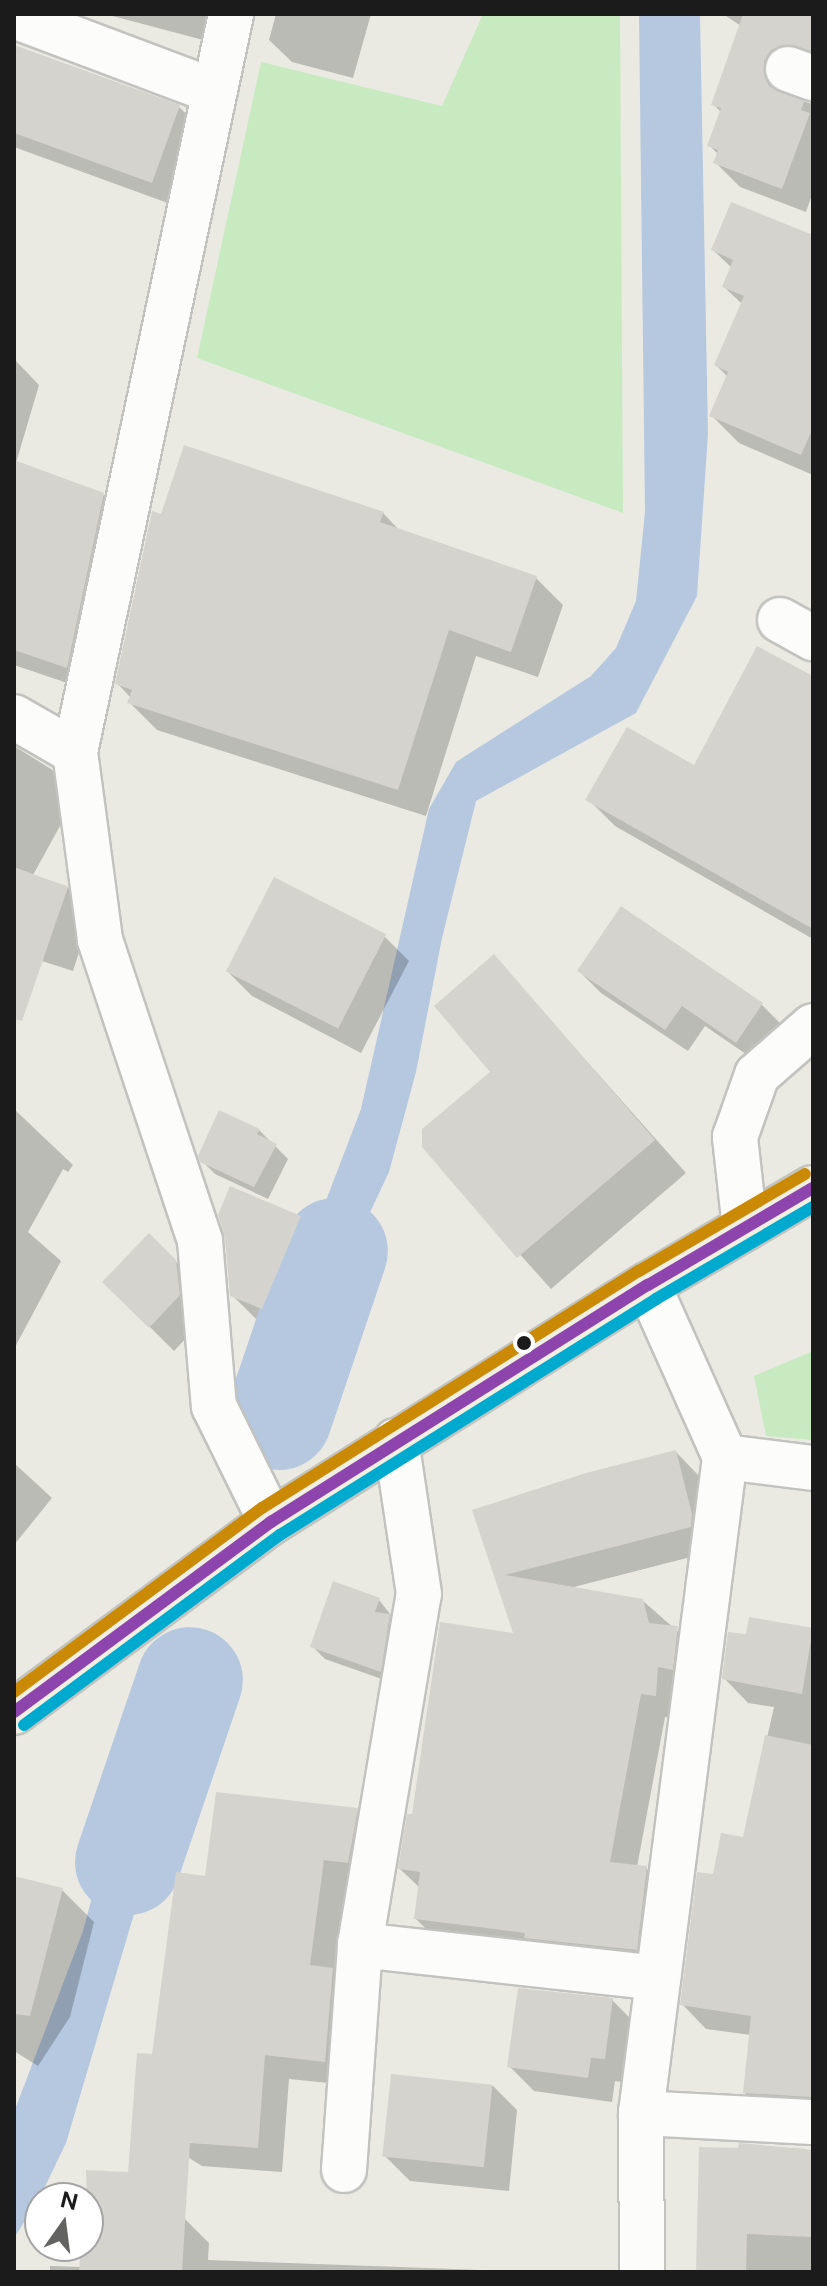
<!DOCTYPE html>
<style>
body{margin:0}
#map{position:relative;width:827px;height:2286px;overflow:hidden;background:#eaeae3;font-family:"Public Sans",sans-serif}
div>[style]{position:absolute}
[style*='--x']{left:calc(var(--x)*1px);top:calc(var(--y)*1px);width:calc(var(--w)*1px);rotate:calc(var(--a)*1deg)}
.grass>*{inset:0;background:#c8eac0}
.water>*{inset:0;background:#b5c8df}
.shadow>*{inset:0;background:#0003}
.river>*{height:106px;margin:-53px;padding:0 53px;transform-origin:53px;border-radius:53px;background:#b5c8df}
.building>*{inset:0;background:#d4d3cd;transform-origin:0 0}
.roads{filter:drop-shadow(2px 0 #c2c2bf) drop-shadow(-2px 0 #c2c2bf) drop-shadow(0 2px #c2c2bf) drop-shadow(0 -2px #c2c2bf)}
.minor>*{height:44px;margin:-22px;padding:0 22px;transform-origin:22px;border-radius:22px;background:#fcfcfb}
.major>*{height:44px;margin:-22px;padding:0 22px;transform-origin:22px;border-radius:22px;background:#f0efe2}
.bus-1>*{height:12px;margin:-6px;padding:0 6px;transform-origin:6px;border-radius:6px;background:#8e44ad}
.bus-2>*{height:12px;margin:-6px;padding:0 6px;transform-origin:6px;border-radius:6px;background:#00a9ce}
.bus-3>*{height:12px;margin:-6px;padding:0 6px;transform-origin:6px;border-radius:6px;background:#cb8a05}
.dots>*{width:22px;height:22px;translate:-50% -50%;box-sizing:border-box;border:4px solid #fff;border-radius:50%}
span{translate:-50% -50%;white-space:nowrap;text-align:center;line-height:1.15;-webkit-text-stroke:7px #fff;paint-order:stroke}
.frame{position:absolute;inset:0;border:16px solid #1b1b1b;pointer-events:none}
.north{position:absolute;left:24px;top:2182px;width:80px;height:80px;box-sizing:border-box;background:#fff;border:2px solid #a4a4a4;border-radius:50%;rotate:14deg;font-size:22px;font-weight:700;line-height:32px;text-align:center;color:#1b1b1b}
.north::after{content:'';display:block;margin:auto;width:28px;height:36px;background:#636361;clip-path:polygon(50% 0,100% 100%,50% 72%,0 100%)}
</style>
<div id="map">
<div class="grass">
<div style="clip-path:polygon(483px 14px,620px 14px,623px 513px,197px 358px,261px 62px,442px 106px)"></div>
<div style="clip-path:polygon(813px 1351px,813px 1440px,766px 1436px,754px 1376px)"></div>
</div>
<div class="water">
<div style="clip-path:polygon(639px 14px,700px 14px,708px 434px,697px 596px,636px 713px,476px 801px,442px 938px,416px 1072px,389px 1172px,359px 1236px,319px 1382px,249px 1402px,361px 1109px,429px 809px,456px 762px,591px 676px,616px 648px,636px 601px,645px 512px)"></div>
<div style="clip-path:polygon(194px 1712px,66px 2143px,39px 2199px,14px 2238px,14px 2112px,83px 1931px,108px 1837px,137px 1766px,149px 1740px)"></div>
</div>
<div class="shadow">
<div style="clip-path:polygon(105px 14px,217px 14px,207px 41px)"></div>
<div style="clip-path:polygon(276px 14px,371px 14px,353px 78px,292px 62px,269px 40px)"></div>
<div style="clip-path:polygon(723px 14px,813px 14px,813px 68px,788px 84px,787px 97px,813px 104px,813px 192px,806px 212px,740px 187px,716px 163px,719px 155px,709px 145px,721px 112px,713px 104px,741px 26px)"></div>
<div style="clip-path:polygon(14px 47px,179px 107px,204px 131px,176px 206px,14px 147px)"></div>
<div style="clip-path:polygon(813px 238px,813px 475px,739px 443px,712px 416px,728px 377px,716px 365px,742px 304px,724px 287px,732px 268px,713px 250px)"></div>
<div style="clip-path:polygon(15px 360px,39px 385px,16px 463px,103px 495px,128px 520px,91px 691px,14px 665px)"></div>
<div style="clip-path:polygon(383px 513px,400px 531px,536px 578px,563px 605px,538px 677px,476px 656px,426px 816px,157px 730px,130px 703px,131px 698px,117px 683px,162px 517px)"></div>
<div style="clip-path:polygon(813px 684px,813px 939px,615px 826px,588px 799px,695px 768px)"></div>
<div style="clip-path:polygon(14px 746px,51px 769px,77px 795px,33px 875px,66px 886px,92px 912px,73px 971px,14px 952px)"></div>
<div style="clip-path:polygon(621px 909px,762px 1005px,784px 1027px,759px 1063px,705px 1026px,688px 1051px,601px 993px,579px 971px)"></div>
<div style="clip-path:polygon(385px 937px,409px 961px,361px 1053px,252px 996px,227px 971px)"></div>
<div style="clip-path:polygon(494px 957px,686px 1173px,551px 1289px,424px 1147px,493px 1072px)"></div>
<div style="clip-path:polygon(14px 1109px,73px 1165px,68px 1172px,63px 1169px,28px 1232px,61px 1261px,14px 1349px)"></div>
<div style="clip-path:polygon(259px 1130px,288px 1159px,268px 1199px,215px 1174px,202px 1161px)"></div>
<div style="clip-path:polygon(300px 1218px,324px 1242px,287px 1332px,257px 1320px,232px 1295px)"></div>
<div style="clip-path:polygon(175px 1261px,200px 1286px,203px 1320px,174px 1351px,105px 1282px)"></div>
<div style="clip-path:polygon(676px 1452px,700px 1477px,716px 1540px,714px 1551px,570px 1588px,642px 1600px,701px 1652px,679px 1719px,665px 1717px,637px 1867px,646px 1868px,671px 1892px,660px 1974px,440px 1943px,416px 1919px,420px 1888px,400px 1869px,414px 1817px,516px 1636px,475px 1511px)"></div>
<div style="clip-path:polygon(14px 1463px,52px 1498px,14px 1545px)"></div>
<div style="clip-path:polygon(379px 1600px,402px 1629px,393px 1683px,325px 1659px,312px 1646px)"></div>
<div style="clip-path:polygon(750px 1619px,813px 1630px,813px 2119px,770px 2117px,745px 2093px,751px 2035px,706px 2029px,682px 2004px,715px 1876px,744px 1840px,774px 1707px,748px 1703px,724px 1678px,747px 1636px)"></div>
<div style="clip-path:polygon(357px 1810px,381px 1834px,372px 1887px,348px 1884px,336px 1973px,349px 2085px,289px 2079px,282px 2172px,202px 2166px,159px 2139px,153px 2056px,207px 1878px)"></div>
<div style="clip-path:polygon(14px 1878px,62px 1890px,94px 1922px,70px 2017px,38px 2066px,14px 2051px)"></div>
<div style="clip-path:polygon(612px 2000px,637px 2025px,629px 2083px,615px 2081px,612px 2102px,534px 2091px,509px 2066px)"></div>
<div style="clip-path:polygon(492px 2085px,517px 2110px,509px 2191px,410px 2181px,386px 2157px)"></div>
<div style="clip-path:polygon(740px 2145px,805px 2149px,813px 2154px,813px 2272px,698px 2272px)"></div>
<div style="clip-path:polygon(88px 2175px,184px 2218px,209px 2243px,208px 2260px,535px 2272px,50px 2272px,50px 2266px,81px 2267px,83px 2246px,88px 2246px)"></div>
</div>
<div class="river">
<div style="--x:279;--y:1417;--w:175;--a:-71.4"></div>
<div style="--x:128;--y:1862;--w:192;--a:-71.2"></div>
</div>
<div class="building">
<div style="clip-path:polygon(743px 14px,813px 14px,813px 51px,783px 45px,771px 50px,764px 61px,764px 74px,769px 86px,804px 101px,801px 110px,810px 113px,782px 189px,713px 163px,718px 150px,707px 146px,721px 108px,711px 105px)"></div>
<div style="clip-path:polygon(14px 45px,180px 105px,152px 183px,14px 133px)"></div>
<div style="clip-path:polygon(731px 202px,813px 235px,813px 428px,801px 455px,709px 416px,728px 372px,714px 365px,744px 296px,722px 287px,733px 260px,711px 250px)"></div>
<div style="clip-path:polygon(184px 445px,384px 512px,380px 522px,537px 576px,511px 652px,449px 630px,398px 790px,127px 703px,132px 690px,115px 684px,152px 511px,161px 514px)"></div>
<div style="clip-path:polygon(14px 460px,104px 493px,67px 668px,14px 650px)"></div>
<div style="clip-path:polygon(757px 646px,813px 676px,813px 929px,585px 800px,627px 727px,694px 765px)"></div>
<div style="clip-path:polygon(14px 867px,68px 887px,22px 1021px,14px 1019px)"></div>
<div style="left:274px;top:877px;width:126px;height:106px;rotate:27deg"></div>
<div style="clip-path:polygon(621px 906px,763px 1003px,736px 1043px,682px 1006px,665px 1030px,577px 971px)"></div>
<div style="clip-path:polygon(494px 954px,655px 1140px,517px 1258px,422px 1147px,422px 1129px,490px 1072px,434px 1006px)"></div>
<div style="clip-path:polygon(219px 1110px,260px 1129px,257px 1134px,277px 1144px,254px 1187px,200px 1162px,198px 1156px)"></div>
<div style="clip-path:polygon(230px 1186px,301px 1216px,262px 1309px,230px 1296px,225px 1239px,218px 1215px)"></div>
<div style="clip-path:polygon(149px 1233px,176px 1260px,180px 1295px,149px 1328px,102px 1282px)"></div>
<div style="clip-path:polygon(676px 1450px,692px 1514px,691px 1527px,505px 1575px,643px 1599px,649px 1623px,678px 1626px,673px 1670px,658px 1667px,656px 1696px,641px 1694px,610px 1862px,647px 1866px,637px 1950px,524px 1938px,525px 1933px,414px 1919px,420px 1872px,398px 1869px,407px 1814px,412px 1814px,440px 1622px,513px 1633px,472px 1510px,586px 1473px)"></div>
<div style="clip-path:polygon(333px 1581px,380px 1598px,375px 1612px,390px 1614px,381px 1672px,310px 1647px)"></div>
<div style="clip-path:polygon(749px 1617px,813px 1628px,802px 1694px,722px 1679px,728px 1632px,746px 1634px)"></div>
<div style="clip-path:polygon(765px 1735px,813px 1745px,811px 2097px,743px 2093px,751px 2016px,680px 2005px,697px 1872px,713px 1874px,721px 1833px,743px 1837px)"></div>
<div style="clip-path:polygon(216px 1792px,358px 1808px,348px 1863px,324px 1860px,310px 1965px,333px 1968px,325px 2062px,265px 2055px,258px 2148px,190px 2143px,182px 2272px,79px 2272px,81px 2246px,88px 2246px,86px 2170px,128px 2172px,137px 2053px,152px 2054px,176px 1872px,205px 1876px)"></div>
<div style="clip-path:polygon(14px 1876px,63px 1888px,30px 2016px,14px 2014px)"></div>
<div style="clip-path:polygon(518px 1988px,613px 1998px,605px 2059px,591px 2058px,588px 2078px,507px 2067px)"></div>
<div style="left:391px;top:2074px;width:102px;height:83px;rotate:6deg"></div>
<div style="clip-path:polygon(739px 2143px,813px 2150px,813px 2237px,747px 2234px,746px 2272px,696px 2272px,699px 2147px,738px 2148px)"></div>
</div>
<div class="roads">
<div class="minor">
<div style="--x:14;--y:16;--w:214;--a:20.6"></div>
<div style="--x:788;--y:69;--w:27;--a:20"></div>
<div style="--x:780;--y:620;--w:38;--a:29"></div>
<div style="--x:14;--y:717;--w:70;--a:29.8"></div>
<div style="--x:75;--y:752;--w:190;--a:82.4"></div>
<div style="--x:100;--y:940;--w:317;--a:71.6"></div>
<div style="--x:200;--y:1241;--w:166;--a:85.2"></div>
<div style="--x:214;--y:1406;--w:129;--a:63.8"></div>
<div style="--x:75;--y:752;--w:754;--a:-78.06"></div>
<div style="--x:745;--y:1228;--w:92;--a:-96.3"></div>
<div style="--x:735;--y:1137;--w:66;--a:-70.5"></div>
<div style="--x:757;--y:1075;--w:74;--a:-41.2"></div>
<div style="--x:725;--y:1457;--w:89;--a:7.1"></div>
<div style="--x:360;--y:1945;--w:300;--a:6.3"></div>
<div style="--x:641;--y:2113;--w:172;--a:3"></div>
<div style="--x:344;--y:2170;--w:226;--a:-85.9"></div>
<div style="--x:360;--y:1945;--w:356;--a:-80.5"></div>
<div style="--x:419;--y:1594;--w:155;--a:-98.5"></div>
<div style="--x:642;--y:2272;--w:159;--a:-90.4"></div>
<div style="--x:641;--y:2113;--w:661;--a:-82.7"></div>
<div style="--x:725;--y:1457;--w:188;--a:-114.1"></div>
</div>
<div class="major">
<div style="--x:14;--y:1712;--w:320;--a:-36.5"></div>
<div style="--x:271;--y:1522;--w:445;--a:-32.2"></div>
<div style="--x:648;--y:1285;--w:191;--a:-30.5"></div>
</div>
</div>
<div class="bus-1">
<div style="--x:14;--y:1712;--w:320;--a:-36.5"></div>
<div style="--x:271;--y:1522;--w:445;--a:-32.2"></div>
<div style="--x:648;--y:1285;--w:191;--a:-30.5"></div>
</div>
<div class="bus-2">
<div style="--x:24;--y:1725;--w:319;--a:-36.6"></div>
<div style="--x:280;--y:1535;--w:444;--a:-32.1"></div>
<div style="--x:656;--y:1299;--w:182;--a:-30.4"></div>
</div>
<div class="bus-3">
<div style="--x:14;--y:1692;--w:309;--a:-36.6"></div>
<div style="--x:262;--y:1508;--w:445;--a:-32.2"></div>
<div style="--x:639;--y:1271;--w:192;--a:-30.3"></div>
</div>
<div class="dots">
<div style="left:524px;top:1343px;background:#1b1b1b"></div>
</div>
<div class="frame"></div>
<div class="north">N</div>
</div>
